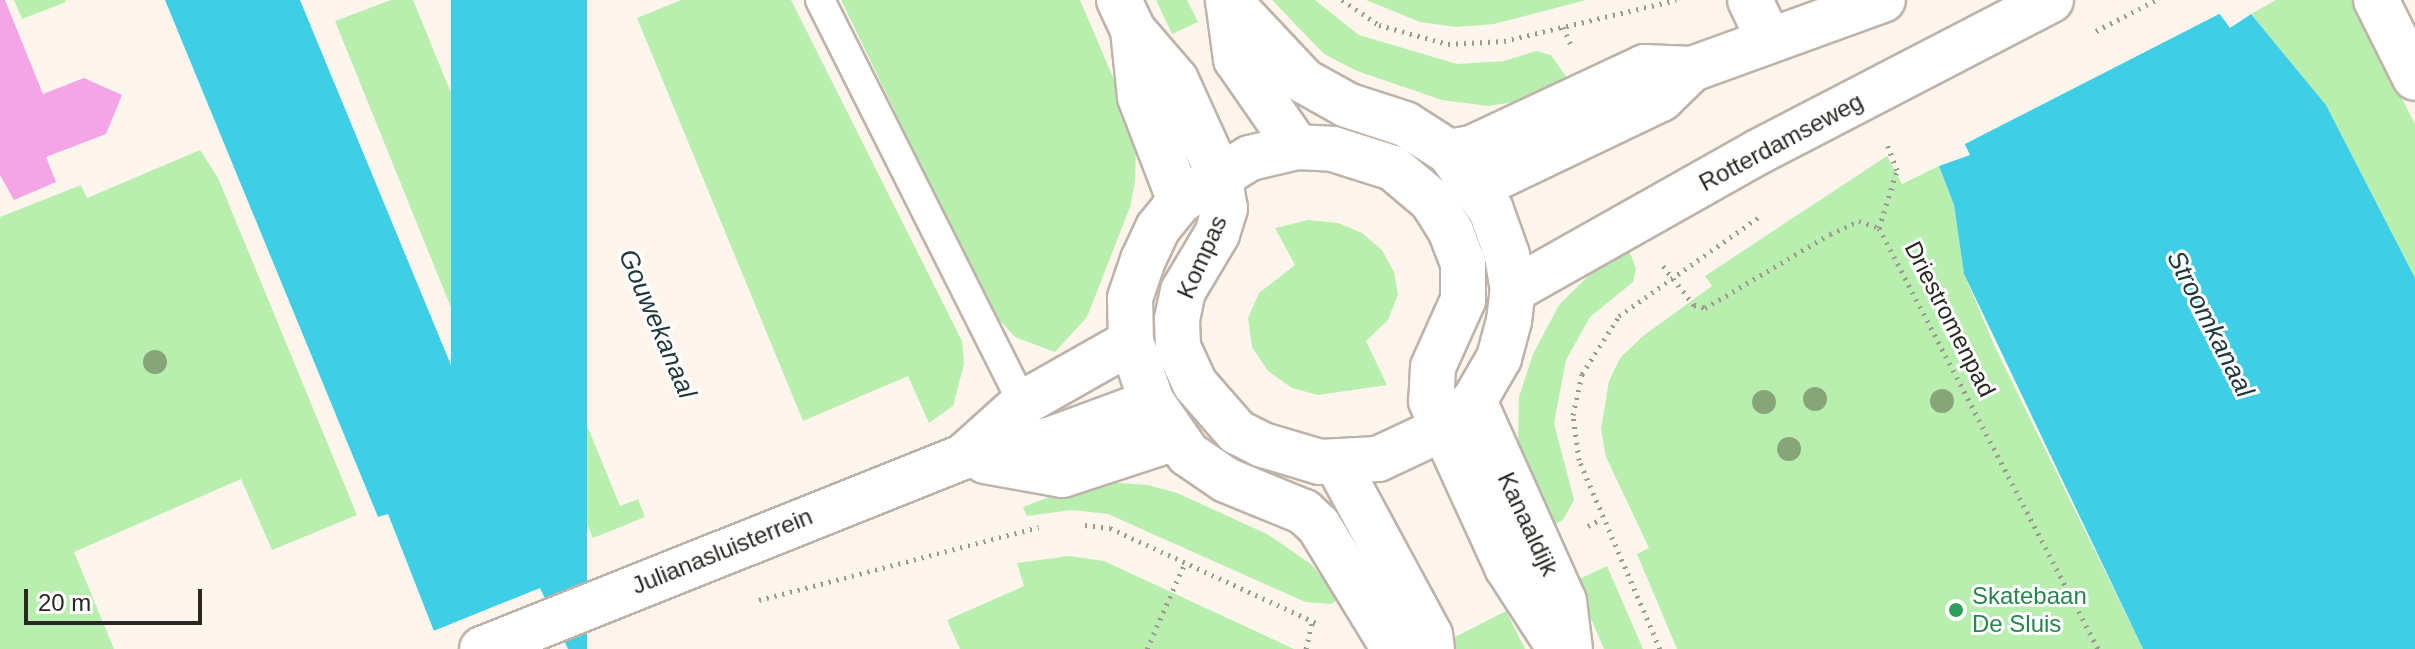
<!DOCTYPE html>
<style>
body{margin:0}
#map{position:relative;width:2415px;height:649px;overflow:hidden;background:#fef5ed;font-family:Arial,sans-serif}
div>[style]{position:absolute}
[style*='--x']{left:calc(var(--x)*1px);top:calc(var(--y)*1px);width:calc(var(--w)*1px);rotate:calc(var(--a)*1deg)}
.green>*{inset:0;background:#b8eeae}
.water>*{inset:0;background:#3ecfe7;transform-origin:0 0}
.pier>*{inset:0;background:#fef5ed}
.building>*{inset:0;background:#f4a5e5}
.path>*{height:5px;margin-top:-2.5px;transform-origin:0;background:repeating-linear-gradient(90deg,#9f9892 0 2px,transparent 0 8px)}
.roads{filter:drop-shadow(2px 0 #beb3aa) drop-shadow(-2px 0 #beb3aa) drop-shadow(0 2px #beb3aa) drop-shadow(0 -2px #beb3aa)}
.lane>*{height:28px;margin:-14px;padding:0 14px;transform-origin:14px;border-radius:14px;background:#fff}
.street>*{height:44px;margin:-22px;padding:0 22px;transform-origin:22px;border-radius:22px;background:#fff}
.secondary>*{height:44px;margin:-22px;padding:0 22px;transform-origin:22px;border-radius:22px;background:#fff}
.primary>*{height:44px;margin:-22px;padding:0 22px;transform-origin:22px;border-radius:22px;background:#fff}
.trees>*{width:24px;height:24px;margin:-12px;border-radius:50%;background:#88a57a}
.dots>*{width:22px;height:22px;translate:-50% -50%;box-sizing:border-box;border:4px solid #fff;border-radius:50%}
span{translate:-50% -50%;white-space:nowrap;text-align:center;line-height:1.15;-webkit-text-stroke:6px #fff;paint-order:stroke}
.street-label{font-size:24px;color:#2b2723}
.leisure-label{font-size:24px;color:#27864d}
.left{translate:0 -50%;text-align:left}
.water-label{font-size:26px;color:#21383d;font-style:italic}
.scale{position:absolute;left:24px;top:589px;width:178px;height:36px;box-sizing:border-box;border:4px solid #2b2723;border-top:0;padding-left:10px;font-size:24px;line-height:28px;white-space:nowrap;color:#2b2723;-webkit-text-stroke:6px #fff;paint-order:stroke}
</style>
<div id="map">
<div class="green">
<div style="clip-path:polygon(14px 0,65px 0,66px 2px,22px 19px)"></div>
<div style="clip-path:polygon(391px 0,413px 0,620px 506px,638px 499px,645px 517px,593px 538px,550px 435px,509px 451px,335px 21px)"></div>
<div style="clip-path:polygon(681px 0,791px 0,962px 341px,964px 364px,953px 406px,929px 423px,908px 376px,803px 421px,637px 18px)"></div>
<div style="clip-path:polygon(841px 0,1080px 0,1124px 103px,1136px 145px,1135px 181px,1130px 207px,1087px 317px,1055px 352px,1015px 337px,992px 312px)"></div>
<div style="clip-path:polygon(1156px 0,1187px 0,1198px 22px,1172px 34px)"></div>
<div style="clip-path:polygon(1272px 0,1315px 0,1359px 35px,1457px 64px,1504px 61px,1536px 51px,1551px 55px,1567px 78px,1535px 99px,1488px 106px,1442px 100px,1357px 71px,1324px 54px)"></div>
<div style="clip-path:polygon(1366px 0,1586px 0,1494px 24px,1456px 27px,1420px 22px)"></div>
<div style="clip-path:polygon(2276px 0,2352px 0,2415px 124px,2415px 278px,2326px 105px,2251px 14px)"></div>
<div style="clip-path:polygon(200px 150px,218px 178px,357px 515px,272px 550px,241px 479px,74px 552px,114px 649px,0 649px,0 217px,81px 185px,87px 198px)"></div>
<div style="clip-path:polygon(1887px 156px,1902px 184px,1939px 166px,1954px 205px,1964px 274px,1995px 347px,2143px 649px,1677px 649px,1637px 554px,1649px 548px,1606px 457px,1601px 429px,1609px 381px,1620px 358px,1643px 336px,1712px 286px,1705px 276px)"></div>
<div style="clip-path:polygon(1308px 220px,1338px 223px,1362px 233px,1382px 250px,1394px 272px,1398px 294px,1388px 320px,1366px 341px,1387px 385px,1318px 395px,1292px 388px,1268px 371px,1252px 347px,1248px 318px,1259px 293px,1295px 265px,1275px 228px)"></div>
<div style="clip-path:polygon(1629px 250px,1636px 269px,1633px 282px,1590px 317px,1566px 360px,1554px 423px,1574px 500px,1563px 520px,1550px 527px,1525px 473px,1518px 445px,1519px 397px,1533px 354px,1559px 305px,1593px 271px)"></div>
<div style="clip-path:polygon(1092px 481px,1148px 485px,1177px 493px,1267px 534px,1311px 564px,1339px 599px,1331px 604px,1305px 602px,1108px 514px,1072px 510px,1027px 516px,1023px 507px)"></div>
<div style="clip-path:polygon(1069px 556px,1104px 561px,1294px 649px,960px 649px,947px 620px,1024px 586px,1017px 563px)"></div>
<div style="clip-path:polygon(1607px 566px,1643px 649px,1604px 649px,1575px 581px)"></div>
<div style="clip-path:polygon(1506px 611px,1525px 649px,1456px 649px,1451px 639px)"></div>
</div>
<div class="water">
<div style="clip-path:polygon(165px 0,300px 0,494px 469px,487px 473px,520px 554px,564px 649px,441px 649px,388px 514px,378px 517px)"></div>
<div style="left:451px;top:0;width:136px;height:703px"></div>
<div style="clip-path:polygon(1896px 0,2219px 13px,2230px 28px,2251px 14px,2326px 105px,2415px 278px,2415px 649px,2143px 649px,1964px 274px,1954px 205px,1939px 166px,1970px 155px)"></div>
</div>
<div class="pier">
<div style="clip-path:polygon(1892px 0,2217px 0,2223px 12px,1961px 146px)"></div>
<div style="clip-path:polygon(793px 485px,845px 610px,752px 649px,716px 649px,669px 536px)"></div>
<div style="clip-path:polygon(540px 588px,568px 649px,437px 649px,431px 632px)"></div>
</div>
<div class="building">
<div style="clip-path:polygon(0 0,5px 0,43px 94px,84px 78px,122px 95px,106px 134px,46px 157px,56px 182px,14px 200px,0 175px)"></div>
</div>
<div class="path">
<div style="--x:1342;--y:0;--w:45;--a:34"></div>
<div style="--x:1379;--y:25;--w:72;--a:15.4"></div>
<div style="--x:1448;--y:44;--w:56;--a:-3.1"></div>
<div style="--x:1504;--y:41;--w:177;--a:-13.4"></div>
<div style="--x:1563;--y:27;--w:20;--a:66"></div>
<div style="--x:2096;--y:31;--w:68;--a:-27.3"></div>
<div style="--x:1879;--y:228;--w:61;--a:-72.8"></div>
<div style="--x:1897;--y:170;--w:26;--a:-111"></div>
<div style="--x:1663;--y:266;--w:50;--a:51.5"></div>
<div style="--x:1694;--y:305;--w:11;--a:15"></div>
<div style="--x:1705;--y:308;--w:145;--a:-30.6"></div>
<div style="--x:1830;--y:234;--w:32;--a:-24"></div>
<div style="--x:1859;--y:221;--w:21;--a:19"></div>
<div style="--x:1879;--y:228;--w:475;--a:62.5"></div>
<div style="--x:1085;--y:525;--w:25;--a:7"></div>
<div style="--x:1110;--y:528;--w:228;--a:24.7"></div>
<div style="--x:1588;--y:526;--w:15;--a:-28"></div>
<div style="--x:759;--y:600;--w:289;--a:-14.6"></div>
<div style="--x:1147;--y:649;--w:94;--a:-66.2"></div>
<div style="--x:1306;--y:649;--w:26;--a:-77"></div>
<div style="--x:1660;--y:649;--w:206;--a:-113.2"></div>
<div style="--x:1579;--y:460;--w:45;--a:-97.6"></div>
<div style="--x:1573;--y:415;--w:42;--a:-77.6"></div>
<div style="--x:1582;--y:374;--w:69;--a:-57.5"></div>
<div style="--x:1619;--y:316;--w:171;--a:-35.3"></div>
</div>
<div class="roads">
<div class="lane">
<div style="--x:820;--y:0;--w:451;--a:63.3"></div>
</div>
<div class="street">
<div style="--x:1750;--y:0;--w:44;--a:64.6"></div>
<div style="--x:2376;--y:0;--w:87;--a:63.4"></div>
</div>
<div class="secondary">
<div style="--x:1449;--y:152;--w:23;--a:-10"></div>
<div style="--x:1472;--y:148;--w:191;--a:-25.1"></div>
<div style="--x:1645;--y:67;--w:47;--a:2.4"></div>
<div style="--x:1692;--y:69;--w:203;--a:-19.9"></div>
<div style="--x:1477;--y:187;--w:204;--a:-25.6"></div>
<div style="--x:1661;--y:99;--w:43;--a:-44.1"></div>
<div style="--x:1513;--y:290;--w:281;--a:-29.4"></div>
<div style="--x:1758;--y:152;--w:330;--a:-27.4"></div>
<div style="--x:963;--y:457;--w:81;--a:-42"></div>
<div style="--x:1023;--y:403;--w:124;--a:-29.5"></div>
<div style="--x:985;--y:461;--w:78;--a:10.3"></div>
<div style="--x:1062;--y:475;--w:119;--a:-18.1"></div>
<div style="--x:482;--y:649;--w:518;--a:-21.76"></div>
<div style="--x:963;--y:457;--w:91;--a:-11.4"></div>
<div style="--x:1052;--y:439;--w:107;--a:-20.3"></div>
</div>
<div class="primary">
<div style="--x:1119;--y:0;--w:33;--a:65"></div>
<div style="--x:1133;--y:30;--w:67;--a:84"></div>
<div style="--x:1140;--y:97;--w:111;--a:69"></div>
<div style="--x:1228;--y:0;--w:60;--a:82.3"></div>
<div style="--x:1236;--y:59;--w:107;--a:55.3"></div>
<div style="--x:1133;--y:30;--w:66;--a:49.3"></div>
<div style="--x:1176;--y:80;--w:104;--a:65.6"></div>
<div style="--x:1219;--y:175;--w:34;--a:80"></div>
<div style="--x:1225;--y:208;--w:27;--a:107"></div>
<div style="--x:1217;--y:234;--w:66;--a:120.8"></div>
<div style="--x:1183;--y:291;--w:29;--a:102"></div>
<div style="--x:1177;--y:319;--w:28;--a:88"></div>
<div style="--x:1178;--y:347;--w:41;--a:65.3"></div>
<div style="--x:1195;--y:384;--w:64;--a:48.8"></div>
<div style="--x:1237;--y:432;--w:29;--a:27"></div>
<div style="--x:1263;--y:445;--w:59;--a:16.6"></div>
<div style="--x:1320;--y:462;--w:58;--a:-3"></div>
<div style="--x:1378;--y:459;--w:71;--a:-25.1"></div>
<div style="--x:1442;--y:429;--w:43;--a:-41.2"></div>
<div style="--x:1474;--y:401;--w:50;--a:-59.8"></div>
<div style="--x:1499;--y:358;--w:38;--a:-75"></div>
<div style="--x:1509;--y:321;--w:31;--a:-83"></div>
<div style="--x:1513;--y:290;--w:36;--a:-100"></div>
<div style="--x:1507;--y:255;--w:48;--a:-109.6"></div>
<div style="--x:1491;--y:210;--w:72;--a:-125.9"></div>
<div style="--x:1449;--y:152;--w:52;--a:-147.5"></div>
<div style="--x:1405;--y:124;--w:61;--a:-161.9"></div>
<div style="--x:1347;--y:105;--w:49;--a:-150.8"></div>
<div style="--x:1304;--y:81;--w:111;--a:-133.2"></div>
<div style="--x:1474;--y:401;--w:219;--a:65.8"></div>
<div style="--x:1564;--y:601;--w:48;--a:82.9"></div>
<div style="--x:1337;--y:463;--w:196;--a:61.6"></div>
<div style="--x:1430;--y:635;--w:14;--a:82"></div>
<div style="--x:1394;--y:649;--w:144;--a:-121.4"></div>
<div style="--x:1319;--y:526;--w:21;--a:-137"></div>
<div style="--x:1304;--y:512;--w:84;--a:-157.7"></div>
<div style="--x:1226;--y:480;--w:46;--a:-145.6"></div>
<div style="--x:1188;--y:454;--w:63;--a:-124.7"></div>
<div style="--x:1152;--y:402;--w:64;--a:-109.3"></div>
<div style="--x:1131;--y:342;--w:44;--a:-91.3"></div>
<div style="--x:1130;--y:298;--w:40;--a:-71.1"></div>
<div style="--x:1143;--y:260;--w:35;--a:-65"></div>
<div style="--x:1158;--y:228;--w:35;--a:-51"></div>
<div style="--x:1180;--y:201;--w:82;--a:-31.6"></div>
<div style="--x:1250;--y:158;--w:48;--a:-13.2"></div>
<div style="--x:1297;--y:147;--w:36;--a:3"></div>
<div style="--x:1333;--y:149;--w:63;--a:17.6"></div>
<div style="--x:1393;--y:168;--w:51;--a:40.2"></div>
<div style="--x:1432;--y:201;--w:36;--a:58"></div>
<div style="--x:1451;--y:232;--w:33;--a:69"></div>
<div style="--x:1463;--y:263;--w:37;--a:90"></div>
<div style="--x:1463;--y:300;--w:73;--a:114.1"></div>
<div style="--x:1433;--y:367;--w:34;--a:93"></div>
<div style="--x:1431;--y:401;--w:183;--a:65.4"></div>
<div style="--x:1507;--y:567;--w:98;--a:57.1"></div>
</div>
</div>
<div class="trees">
<div style="left:155px;top:362px"></div>
<div style="left:1815px;top:399px"></div>
<div style="left:1942px;top:401px"></div>
<div style="left:1764px;top:402px"></div>
<div style="left:1789px;top:449px"></div>
</div>
<div class="dots">
<div style="left:1956px;top:610px;background:#2e9e5b"></div>
</div>
<div class="street-label">
<span style="left:1781px;top:142px;rotate:-28deg">Rotterdamseweg</span>
<span style="left:1202px;top:257px;rotate:-66deg">Kompas</span>
<span style="left:1950px;top:319px;rotate:63deg">Driestromenpad</span>
<span style="left:1528px;top:524px;rotate:65deg">Kanaaldijk</span>
<span style="left:722px;top:551px;rotate:-22deg">Julianasluisterrein</span>
</div>
<div class="leisure-label">
<span class="left" style="left:1972px;top:610px">Skatebaan<br>De Sluis</span>
</div>
<div class="water-label">
<span style="left:657px;top:324px;rotate:67deg">Gouwekanaal</span>
<span style="left:2210px;top:324px;rotate:63deg">Stroomkanaal</span>
</div>
<div class="scale">20 m</div>
</div>
